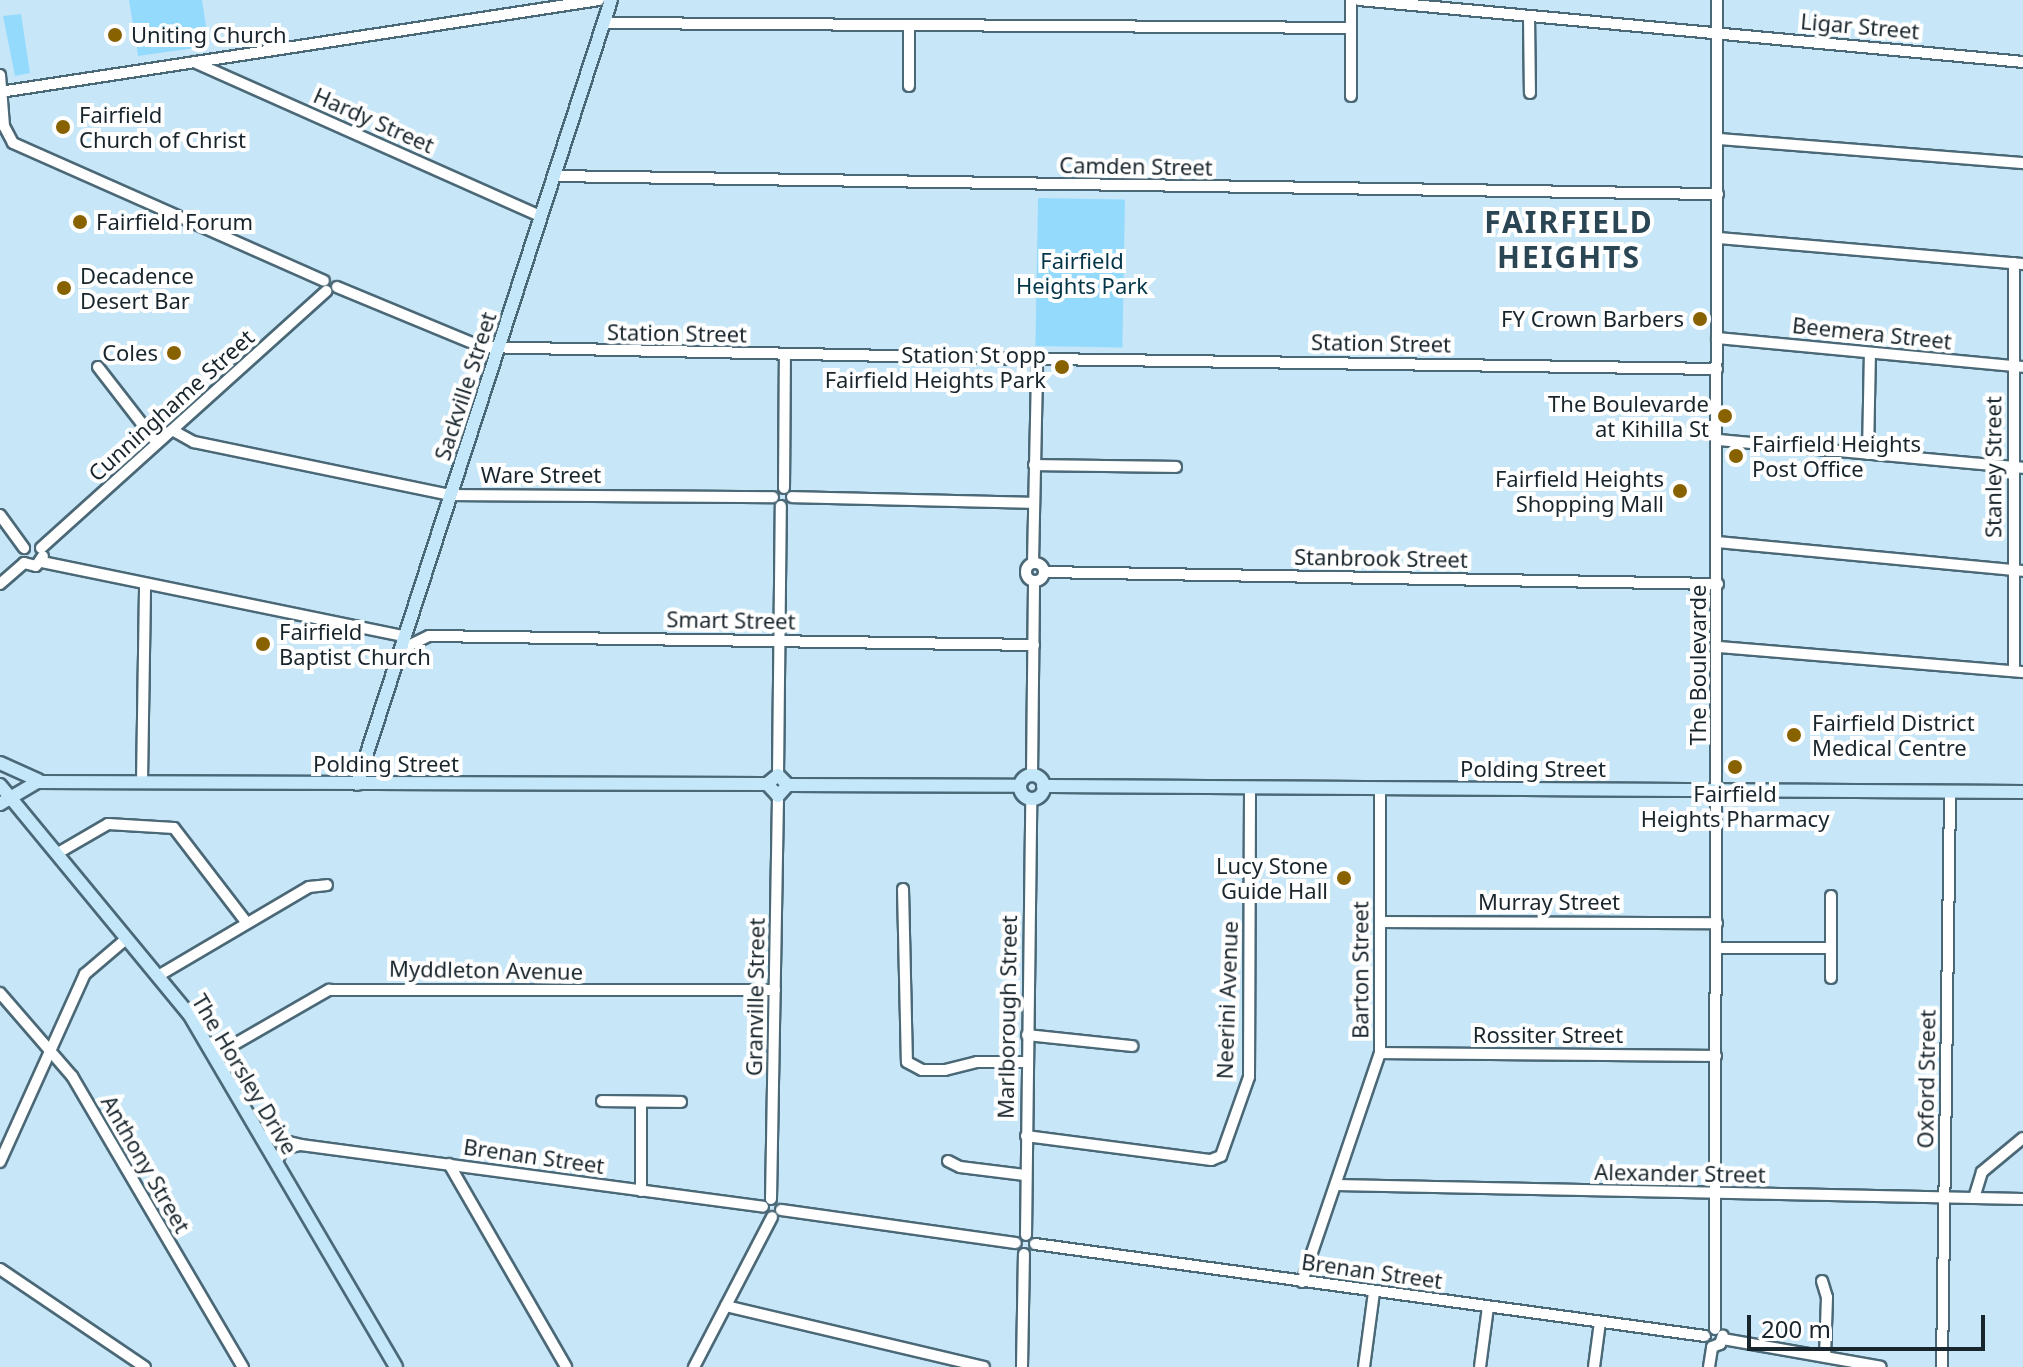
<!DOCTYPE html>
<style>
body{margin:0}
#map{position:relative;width:2023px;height:1367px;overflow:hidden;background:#c7e7f8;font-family:"Noto Sans",sans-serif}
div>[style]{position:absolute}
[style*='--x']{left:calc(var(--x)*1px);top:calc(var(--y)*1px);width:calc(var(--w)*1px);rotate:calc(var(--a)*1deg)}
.green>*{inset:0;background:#94dafd;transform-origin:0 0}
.roads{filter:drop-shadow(2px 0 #4b6877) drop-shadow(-2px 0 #4b6877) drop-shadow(0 2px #4b6877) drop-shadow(0 -2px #4b6877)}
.minor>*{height:10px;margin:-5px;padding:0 5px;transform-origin:5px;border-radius:5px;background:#fff}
.minor>.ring{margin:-5px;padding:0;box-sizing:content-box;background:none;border:10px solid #fff;border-radius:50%}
.major>*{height:12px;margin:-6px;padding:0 6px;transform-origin:6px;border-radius:6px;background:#c4e8fa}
.major>.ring{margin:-6px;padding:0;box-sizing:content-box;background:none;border:12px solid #c4e8fa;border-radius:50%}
.dots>*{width:22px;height:22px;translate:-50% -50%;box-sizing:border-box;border:4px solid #fff;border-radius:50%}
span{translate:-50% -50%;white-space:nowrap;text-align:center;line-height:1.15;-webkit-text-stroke:8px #fff;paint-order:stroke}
.street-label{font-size:22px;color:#19252c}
.poi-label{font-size:22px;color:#19252c}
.left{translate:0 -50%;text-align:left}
.right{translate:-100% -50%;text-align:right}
.park-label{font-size:22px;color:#033549}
.district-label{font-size:30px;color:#2a4553;font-weight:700;letter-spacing:2px}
.scale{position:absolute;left:1747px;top:1315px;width:238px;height:36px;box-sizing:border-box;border:4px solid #19252c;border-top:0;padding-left:10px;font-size:24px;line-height:28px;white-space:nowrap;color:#19252c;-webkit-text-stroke:6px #fff;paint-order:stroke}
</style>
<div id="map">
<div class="green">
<div style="clip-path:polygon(129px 0,202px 0,209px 46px,138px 56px)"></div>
<div style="clip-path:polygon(21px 14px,30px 73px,15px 76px,3px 16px)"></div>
<div style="left:1038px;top:198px;width:87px;height:148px;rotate:1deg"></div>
</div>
<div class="roads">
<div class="minor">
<div style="--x:1359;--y:0;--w:667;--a:5.33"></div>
<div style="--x:1529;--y:16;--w:77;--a:89.3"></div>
<div style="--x:605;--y:23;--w:746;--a:0.38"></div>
<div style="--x:194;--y:62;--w:379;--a:24"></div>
<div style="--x:0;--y:75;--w:51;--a:85.5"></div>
<div style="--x:4;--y:126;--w:19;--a:62"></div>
<div style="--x:13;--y:143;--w:340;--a:23.9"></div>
<div style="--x:909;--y:86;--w:61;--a:-90"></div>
<div style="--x:0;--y:92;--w:606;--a:-8.73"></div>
<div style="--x:1351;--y:96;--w:96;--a:-90"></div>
<div style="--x:1718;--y:139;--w:306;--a:4.5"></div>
<div style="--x:553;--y:176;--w:1165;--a:0.89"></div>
<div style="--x:1718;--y:238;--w:306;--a:4.9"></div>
<div style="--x:337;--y:287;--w:157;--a:22.5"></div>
<div style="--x:482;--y:347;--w:547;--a:1.26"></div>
<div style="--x:1717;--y:338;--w:307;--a:5.4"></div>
<div style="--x:1044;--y:359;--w:673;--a:0.85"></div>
<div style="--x:98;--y:367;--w:96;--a:52.2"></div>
<div style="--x:172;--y:430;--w:25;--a:29"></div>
<div style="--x:194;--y:442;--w:261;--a:11.7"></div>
<div style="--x:450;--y:495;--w:323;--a:0.4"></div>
<div style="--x:1718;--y:440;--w:306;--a:5.2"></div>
<div style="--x:1868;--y:454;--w:101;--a:-88.9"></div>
<div style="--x:1034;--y:465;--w:142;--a:0.8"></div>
<div style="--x:784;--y:488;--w:133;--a:-89.6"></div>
<div style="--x:792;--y:497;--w:242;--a:1.4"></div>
<div style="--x:0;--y:515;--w:41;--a:54"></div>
<div style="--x:1717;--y:542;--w:307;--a:5.4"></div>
<div style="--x:41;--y:548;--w:384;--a:-42"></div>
<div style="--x:42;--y:562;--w:369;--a:11.6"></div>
<div style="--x:24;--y:563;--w:12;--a:14"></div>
<div style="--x:36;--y:566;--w:12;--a:-55"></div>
<div style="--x:1033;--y:563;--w:195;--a:-88.8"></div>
<div class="ring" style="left:1026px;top:563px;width:8px;height:8px"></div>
<div style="--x:1044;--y:572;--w:674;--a:1.02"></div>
<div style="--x:0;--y:584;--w:32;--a:-41"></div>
<div style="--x:1718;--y:647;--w:306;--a:4.7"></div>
<div style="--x:400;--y:650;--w:32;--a:-26"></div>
<div style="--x:429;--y:636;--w:605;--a:0.85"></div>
<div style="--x:2014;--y:671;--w:408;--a:-90"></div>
<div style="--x:778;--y:775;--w:269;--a:-89.4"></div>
<div style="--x:1032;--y:776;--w:195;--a:-89.4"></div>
<div style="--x:142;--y:781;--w:197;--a:-89.1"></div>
<div style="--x:58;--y:853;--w:58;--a:-30.1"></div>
<div style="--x:108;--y:824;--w:66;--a:3.5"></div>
<div style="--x:174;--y:828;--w:118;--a:52.5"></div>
<div style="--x:903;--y:889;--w:173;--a:88.7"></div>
<div style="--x:907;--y:1062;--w:17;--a:28"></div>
<div style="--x:922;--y:1070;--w:23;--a:0"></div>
<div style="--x:945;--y:1070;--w:33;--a:-14"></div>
<div style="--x:977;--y:1062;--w:50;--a:0"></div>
<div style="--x:1380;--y:922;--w:337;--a:0.2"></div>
<div style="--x:1717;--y:948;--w:114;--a:0"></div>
<div style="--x:158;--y:976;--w:175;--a:-30.5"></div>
<div style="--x:309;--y:887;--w:18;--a:-6"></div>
<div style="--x:1831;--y:978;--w:82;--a:-90"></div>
<div style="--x:0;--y:993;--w:110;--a:49.1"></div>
<div style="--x:72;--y:1076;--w:338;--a:59.6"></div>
<div style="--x:1027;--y:1035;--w:106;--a:6"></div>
<div style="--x:1380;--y:1053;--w:336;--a:0.5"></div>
<div style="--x:214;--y:1056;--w:133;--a:-29.9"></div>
<div style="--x:329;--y:990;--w:446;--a:0"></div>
<div style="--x:602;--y:1101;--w:79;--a:0.7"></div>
<div style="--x:260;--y:1135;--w:42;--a:13.7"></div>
<div style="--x:1026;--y:1136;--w:187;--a:7.4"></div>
<div style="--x:1211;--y:1160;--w:11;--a:-22"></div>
<div style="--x:1221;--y:1156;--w:84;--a:-70.5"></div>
<div style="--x:1249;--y:1077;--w:290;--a:-89.8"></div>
<div style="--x:948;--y:1161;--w:13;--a:27"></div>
<div style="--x:960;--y:1167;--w:65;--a:7"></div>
<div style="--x:0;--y:1162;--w:206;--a:-65.7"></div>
<div style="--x:85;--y:974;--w:54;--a:-40.5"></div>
<div style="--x:276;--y:1163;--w:16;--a:-63"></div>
<div style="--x:283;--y:1149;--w:18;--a:-13"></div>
<div style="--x:301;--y:1145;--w:466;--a:7.6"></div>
<div style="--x:449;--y:1164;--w:234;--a:60"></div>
<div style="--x:1336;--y:1185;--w:687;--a:1.17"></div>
<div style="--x:641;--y:1191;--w:89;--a:-90"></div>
<div style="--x:1974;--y:1198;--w:27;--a:-73"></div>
<div style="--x:1982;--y:1172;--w:53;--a:-39.7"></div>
<div style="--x:771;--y:1199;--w:403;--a:-89"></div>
<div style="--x:781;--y:1210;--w:237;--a:8"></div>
<div style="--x:1026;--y:1235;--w:436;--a:-89.3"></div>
<div style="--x:1035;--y:1244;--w:676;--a:7.82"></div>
<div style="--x:0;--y:1269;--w:175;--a:34.1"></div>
<div style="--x:1822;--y:1281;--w:17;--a:73"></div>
<div style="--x:1827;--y:1297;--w:59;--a:91.9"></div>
<div style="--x:1302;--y:1282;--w:242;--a:-71.2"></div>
<div style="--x:1380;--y:1053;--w:264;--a:-90"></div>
<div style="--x:726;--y:1306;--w:265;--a:13.3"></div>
<div style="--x:1715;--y:1329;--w:1329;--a:-89.91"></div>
<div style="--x:1723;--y:1339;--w:160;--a:10"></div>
<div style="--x:1712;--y:1347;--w:9;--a:-21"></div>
<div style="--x:1720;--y:1344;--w:9;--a:-72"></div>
<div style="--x:694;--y:1367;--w:169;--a:-62.5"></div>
<div style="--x:1022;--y:1367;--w:113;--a:-89"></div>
<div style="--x:1364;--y:1367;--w:76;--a:-82.4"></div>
<div style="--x:1480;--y:1367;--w:61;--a:-82.4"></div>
<div style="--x:1594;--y:1367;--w:45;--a:-82.4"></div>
<div style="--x:1709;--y:1367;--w:20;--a:-81"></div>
<div style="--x:1942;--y:1367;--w:575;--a:-89.2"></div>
</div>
<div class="major">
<div style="--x:0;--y:763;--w:42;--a:24.1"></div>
<div class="ring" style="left:1020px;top:775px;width:12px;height:12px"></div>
<div style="--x:357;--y:784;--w:824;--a:-72.05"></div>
<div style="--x:767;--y:784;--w:16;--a:47"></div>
<div style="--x:778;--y:796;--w:15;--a:-48"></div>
<div style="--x:767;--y:784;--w:14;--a:-39"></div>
<div style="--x:778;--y:775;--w:14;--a:45"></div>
<div style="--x:0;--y:785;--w:297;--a:50.5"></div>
<div style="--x:189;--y:1014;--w:409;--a:59.6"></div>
<div style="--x:788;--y:785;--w:232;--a:0.2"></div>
<div style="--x:1043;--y:786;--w:980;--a:0.35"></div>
<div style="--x:0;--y:804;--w:43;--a:-30.7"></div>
<div style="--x:37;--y:782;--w:730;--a:0.16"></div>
</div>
</div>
<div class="dots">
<div style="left:115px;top:35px;background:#896200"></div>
<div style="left:63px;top:127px;background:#896200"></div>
<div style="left:80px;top:222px;background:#896200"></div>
<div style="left:64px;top:288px;background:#896200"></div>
<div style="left:1700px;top:319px;background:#896200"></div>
<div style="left:174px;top:353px;background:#896200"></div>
<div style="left:1062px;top:367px;background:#896200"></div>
<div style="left:1725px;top:416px;background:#896200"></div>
<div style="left:1736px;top:456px;background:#896200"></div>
<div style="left:1680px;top:491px;background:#896200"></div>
<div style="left:263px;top:644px;background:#896200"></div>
<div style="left:1794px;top:735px;background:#896200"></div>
<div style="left:1735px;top:767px;background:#896200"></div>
<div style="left:1344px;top:878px;background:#896200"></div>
</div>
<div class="street-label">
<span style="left:1860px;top:26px;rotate:5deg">Ligar Street</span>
<span style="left:374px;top:120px;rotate:24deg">Hardy Street</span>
<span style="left:1136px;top:166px;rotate:1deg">Camden Street</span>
<span style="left:677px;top:333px;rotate:1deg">Station Street</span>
<span style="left:1872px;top:333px;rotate:6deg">Beemera Street</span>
<span style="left:1381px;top:343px;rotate:1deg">Station Street</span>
<span style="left:465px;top:386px;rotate:-72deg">Sackville Street</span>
<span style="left:171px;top:405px;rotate:-42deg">Cunninghame Street</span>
<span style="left:1993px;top:467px;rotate:-90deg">Stanley Street</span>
<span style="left:541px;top:475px">Ware Street</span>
<span style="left:1381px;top:558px;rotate:1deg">Stanbrook Street</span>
<span style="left:731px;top:620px;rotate:1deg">Smart Street</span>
<span style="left:1698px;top:665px;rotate:-90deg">The Boulevarde</span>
<span style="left:386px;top:764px">Polding Street</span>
<span style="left:1533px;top:769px">Polding Street</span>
<span style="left:1549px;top:902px">Murray Street</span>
<span style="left:486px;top:970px;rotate:1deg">Myddleton Avenue</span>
<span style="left:1360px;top:970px;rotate:-90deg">Barton Street</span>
<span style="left:755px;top:997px;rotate:-89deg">Granville Street</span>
<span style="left:1227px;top:1000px;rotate:-88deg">Neerini Avenue</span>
<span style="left:1007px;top:1017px;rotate:-89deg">Marlborough Street</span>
<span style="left:1548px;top:1035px">Rossiter Street</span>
<span style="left:245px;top:1074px;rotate:59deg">The Horsley Drive</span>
<span style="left:1926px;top:1079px;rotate:-89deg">Oxford Street</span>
<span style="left:534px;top:1156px;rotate:8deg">Brenan Street</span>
<span style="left:146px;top:1164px;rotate:60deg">Anthony Street</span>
<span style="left:1680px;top:1173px;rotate:1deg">Alexander Street</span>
<span style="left:1372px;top:1271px;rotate:8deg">Brenan Street</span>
</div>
<div class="poi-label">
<span class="left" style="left:131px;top:35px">Uniting Church</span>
<span class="left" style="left:79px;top:127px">Fairfield<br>Church of Christ</span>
<span class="left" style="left:96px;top:222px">Fairfield Forum</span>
<span class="left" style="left:80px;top:288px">Decadence<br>Desert Bar</span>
<span class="right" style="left:1684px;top:319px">FY Crown Barbers</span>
<span class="right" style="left:158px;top:353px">Coles</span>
<span class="right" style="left:1046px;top:367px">Station St opp<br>Fairfield Heights Park</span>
<span class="right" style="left:1709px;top:416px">The Boulevarde<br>at Kihilla St</span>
<span class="left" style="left:1752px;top:456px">Fairfield Heights<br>Post Office</span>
<span class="right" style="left:1664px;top:491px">Fairfield Heights<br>Shopping Mall</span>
<span class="left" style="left:279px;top:644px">Fairfield<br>Baptist Church</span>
<span class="left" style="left:1812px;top:735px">Fairfield District<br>Medical Centre</span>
<span style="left:1735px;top:806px">Fairfield<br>Heights Pharmacy</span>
<span class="right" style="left:1328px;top:878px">Lucy Stone<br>Guide Hall</span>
</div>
<div class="park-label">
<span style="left:1082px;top:273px">Fairfield<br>Heights Park</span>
</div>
<div class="district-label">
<span style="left:1569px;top:239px">FAIRFIELD<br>HEIGHTS</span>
</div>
<div class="scale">200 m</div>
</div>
